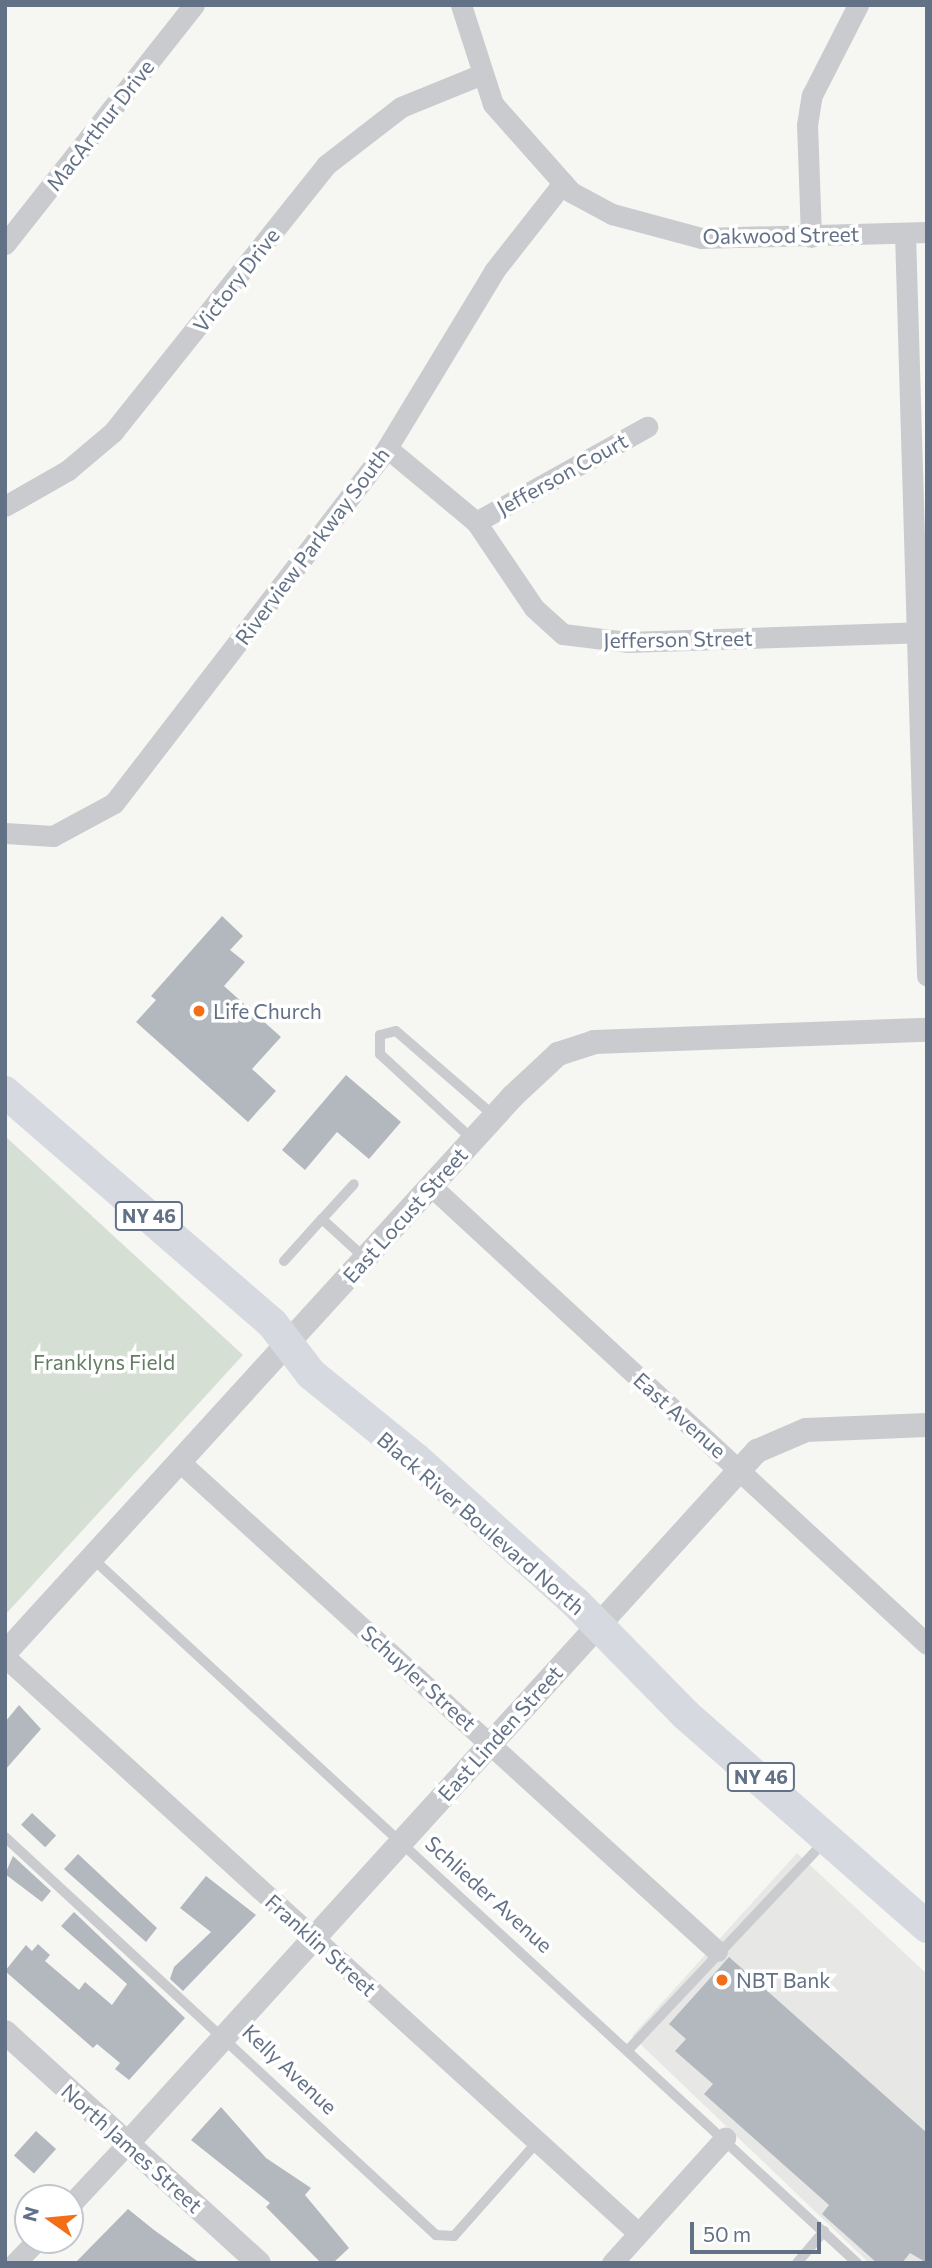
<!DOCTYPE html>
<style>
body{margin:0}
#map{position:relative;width:932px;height:2268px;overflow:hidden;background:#f6f7f3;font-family:Commissioner,sans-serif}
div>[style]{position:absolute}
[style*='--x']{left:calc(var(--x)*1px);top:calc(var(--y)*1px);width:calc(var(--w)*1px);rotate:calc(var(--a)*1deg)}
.built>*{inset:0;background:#e7e7e6}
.green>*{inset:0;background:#d6dfd4}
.building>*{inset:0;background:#b3b8bf;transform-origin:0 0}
.service>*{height:10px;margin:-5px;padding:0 5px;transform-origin:5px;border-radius:5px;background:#c9cbcf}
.minor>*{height:21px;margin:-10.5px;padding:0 10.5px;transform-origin:10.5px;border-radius:10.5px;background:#c9cbcf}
.tertiary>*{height:24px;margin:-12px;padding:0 12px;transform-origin:12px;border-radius:12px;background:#c9cbcf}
.primary>*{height:32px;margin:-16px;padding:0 16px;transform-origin:16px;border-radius:16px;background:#d6d9df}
.dots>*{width:19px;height:19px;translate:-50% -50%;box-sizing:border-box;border:4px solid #fff;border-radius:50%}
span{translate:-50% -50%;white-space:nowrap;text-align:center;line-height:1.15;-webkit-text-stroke:7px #fff;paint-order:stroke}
.shield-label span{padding:2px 5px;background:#fff;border:2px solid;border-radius:5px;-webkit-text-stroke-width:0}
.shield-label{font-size:19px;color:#637187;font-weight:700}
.street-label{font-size:21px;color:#637187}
.poi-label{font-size:21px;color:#637187}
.left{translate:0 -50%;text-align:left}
.park-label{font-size:21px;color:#637d62}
.frame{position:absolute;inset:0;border:7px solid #637187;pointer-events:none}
.north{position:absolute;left:14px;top:2184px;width:70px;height:70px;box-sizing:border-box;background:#fff;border:2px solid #c1c6cf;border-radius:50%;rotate:285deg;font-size:19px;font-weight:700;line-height:28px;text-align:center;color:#637187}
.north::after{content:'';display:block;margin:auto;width:24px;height:32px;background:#f26e17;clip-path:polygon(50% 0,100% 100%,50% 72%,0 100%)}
.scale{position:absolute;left:690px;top:2222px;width:131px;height:32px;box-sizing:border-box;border:4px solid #637187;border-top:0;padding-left:9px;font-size:21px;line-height:24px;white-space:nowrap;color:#637187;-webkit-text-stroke:5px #fff;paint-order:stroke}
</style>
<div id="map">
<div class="built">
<div style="clip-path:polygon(797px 1853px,927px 1974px,927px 2263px,869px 2263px,632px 2036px)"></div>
</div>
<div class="green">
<div style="clip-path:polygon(5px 1136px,243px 1355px,5px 1615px)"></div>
</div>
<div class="building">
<div style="clip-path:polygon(222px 916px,243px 936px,230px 950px,245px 962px,224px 986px,281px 1037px,252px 1069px,276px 1091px,248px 1122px,136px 1022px,156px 1000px,151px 996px)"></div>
<div style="clip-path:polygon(346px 1075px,401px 1122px,369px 1159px,337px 1132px,305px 1170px,282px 1150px)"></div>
<div style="clip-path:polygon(19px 1705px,41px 1729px,5px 1770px,5px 1722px)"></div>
<div style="left:32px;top:1813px;width:33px;height:16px;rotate:43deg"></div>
<div style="clip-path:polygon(78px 1854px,157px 1928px,146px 1942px,64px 1869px)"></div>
<div style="clip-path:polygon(13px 1856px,51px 1891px,42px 1902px,5px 1874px)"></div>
<div style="clip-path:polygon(206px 1876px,256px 1915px,183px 1991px,170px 1979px,174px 1967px,211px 1932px,180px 1908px)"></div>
<div style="clip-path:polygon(74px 1912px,185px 2018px,129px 2080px,115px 2069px,120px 2063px,97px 2044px,93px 2048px,5px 1971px,26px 1945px,32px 1951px,38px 1944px,50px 1955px,45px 1961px,79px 1990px,85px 1982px,112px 2005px,127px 1984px,61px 1926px)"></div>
<div style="clip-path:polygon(729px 1957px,927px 2133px,927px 2263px,910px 2253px,902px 2263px,877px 2263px,822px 2214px,829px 2205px,704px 2094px,713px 2084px,675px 2051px,686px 2039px,669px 2024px)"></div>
<div style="clip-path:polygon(221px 2107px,266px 2158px,311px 2188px,305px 2195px,349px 2248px,333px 2263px,321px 2263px,266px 2207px,270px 2203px,191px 2140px)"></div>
<div style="left:36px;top:2131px;width:27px;height:33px;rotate:42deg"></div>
<div style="clip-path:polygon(128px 2209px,154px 2230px,200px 2263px,75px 2263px)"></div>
</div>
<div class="service">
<div style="--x:472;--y:1139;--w:125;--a:-137.3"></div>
<div style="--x:380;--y:1054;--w:19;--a:-90"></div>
<div style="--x:380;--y:1035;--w:16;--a:-14"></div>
<div style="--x:396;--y:1031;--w:130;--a:40.9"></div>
<div style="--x:322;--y:1219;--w:47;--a:-47.6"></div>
<div style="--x:284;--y:1261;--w:57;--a:-47.9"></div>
<div style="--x:322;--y:1219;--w:59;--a:42.3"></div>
<div style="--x:92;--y:1558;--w:1040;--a:42.66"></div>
<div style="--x:5;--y:1837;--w:587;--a:42.72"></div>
<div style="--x:436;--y:2235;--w:18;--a:3"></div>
<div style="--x:454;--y:2236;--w:127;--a:-48.5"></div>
<div style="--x:629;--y:2049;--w:287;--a:-46.7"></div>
<div style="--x:797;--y:2263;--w:42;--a:-49.8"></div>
</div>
<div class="minor">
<div style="--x:461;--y:5;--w:104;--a:72.1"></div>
<div style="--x:493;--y:104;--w:118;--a:48.4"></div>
<div style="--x:571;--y:192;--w:47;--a:28.2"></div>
<div style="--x:612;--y:214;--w:92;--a:15.1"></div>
<div style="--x:701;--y:238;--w:226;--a:-1.5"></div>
<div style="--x:905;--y:233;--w:743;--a:88.3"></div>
<div style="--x:811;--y:237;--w:112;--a:-92"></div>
<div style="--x:807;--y:125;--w:30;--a:-81"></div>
<div style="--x:812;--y:95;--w:101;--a:-62.9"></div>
<div style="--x:5;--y:244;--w:305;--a:-51.7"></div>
<div style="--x:387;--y:448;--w:116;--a:39.7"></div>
<div style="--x:476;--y:522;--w:104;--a:56"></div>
<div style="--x:534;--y:608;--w:39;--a:42"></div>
<div style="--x:563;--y:634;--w:64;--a:7.1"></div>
<div style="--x:627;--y:642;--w:300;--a:-1.9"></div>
<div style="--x:5;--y:506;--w:73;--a:-29.7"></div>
<div style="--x:68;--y:470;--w:59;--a:-40.2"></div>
<div style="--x:113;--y:432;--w:342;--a:-51.4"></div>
<div style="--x:326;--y:165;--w:95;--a:-37.7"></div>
<div style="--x:401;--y:107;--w:85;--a:-22.1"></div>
<div style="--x:476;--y:522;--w:196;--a:-29.1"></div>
<div style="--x:5;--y:833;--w:48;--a:3.6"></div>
<div style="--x:53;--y:836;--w:69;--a:-28.4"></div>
<div style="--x:114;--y:803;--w:448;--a:-52.4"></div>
<div style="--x:387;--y:448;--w:207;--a:-58.8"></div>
<div style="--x:494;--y:271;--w:112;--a:-51.9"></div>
<div style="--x:431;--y:1186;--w:675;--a:42.72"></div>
<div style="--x:181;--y:1463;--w:725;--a:42.32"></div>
<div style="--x:5;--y:1657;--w:856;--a:42.3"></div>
<div style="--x:70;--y:2205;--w:83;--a:-46.9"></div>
<div style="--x:15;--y:2263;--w:32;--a:-46"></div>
<div style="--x:612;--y:2263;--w:169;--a:-47.9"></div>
</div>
<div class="tertiary">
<div style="--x:5;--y:1653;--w:754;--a:-47.63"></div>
<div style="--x:513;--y:1096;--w:62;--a:-43"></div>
<div style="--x:558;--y:1054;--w:38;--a:-18"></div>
<div style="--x:594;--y:1042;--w:333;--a:-2.1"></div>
<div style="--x:5;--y:2032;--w:343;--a:42.3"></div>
<div style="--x:127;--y:2144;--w:937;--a:-47.73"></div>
<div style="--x:757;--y:1451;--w:53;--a:-23.2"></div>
<div style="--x:806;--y:1430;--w:121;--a:-2.4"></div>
</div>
<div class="primary">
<div style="--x:5;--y:1092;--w:353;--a:40.9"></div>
<div style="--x:272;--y:1323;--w:64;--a:52.6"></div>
<div style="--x:311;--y:1374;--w:135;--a:39"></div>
<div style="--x:416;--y:1459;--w:215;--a:42"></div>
<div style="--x:576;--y:1603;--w:157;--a:45.5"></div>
<div style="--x:686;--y:1715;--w:321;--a:41.3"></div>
</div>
<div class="dots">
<div style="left:199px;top:1011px;background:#f26e17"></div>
<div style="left:722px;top:1980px;background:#f26e17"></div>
</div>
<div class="shield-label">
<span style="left:149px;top:1216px">NY 46</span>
<span style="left:761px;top:1777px">NY 46</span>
</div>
<div class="street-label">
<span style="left:100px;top:125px;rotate:-52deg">MacArthur Drive</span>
<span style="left:781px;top:235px;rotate:-1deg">Oakwood Street</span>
<span style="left:236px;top:280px;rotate:-52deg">Victory Drive</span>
<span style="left:562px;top:474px;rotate:-29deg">Jefferson Court</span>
<span style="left:312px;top:546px;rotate:-53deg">Riverview Parkway South</span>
<span style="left:678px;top:639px;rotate:-1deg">Jefferson Street</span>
<span style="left:405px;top:1215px;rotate:-48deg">East Locust Street</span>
<span style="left:680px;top:1415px;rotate:42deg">East Avenue</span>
<span style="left:481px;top:1523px;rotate:41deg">Black River Boulevard North</span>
<span style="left:419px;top:1678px;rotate:42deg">Schuyler Street</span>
<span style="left:500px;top:1733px;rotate:-48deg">East Linden Street</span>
<span style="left:489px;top:1894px;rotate:42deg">Schlieder Avenue</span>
<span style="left:321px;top:1945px;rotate:42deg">Franklin Street</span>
<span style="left:290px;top:2069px;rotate:43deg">Kelly Avenue</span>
<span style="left:132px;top:2148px;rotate:42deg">North James Street</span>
</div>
<div class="poi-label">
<span class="left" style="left:213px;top:1011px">Life Church</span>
<span class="left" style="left:736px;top:1980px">NBT Bank</span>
</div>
<div class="park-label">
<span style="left:104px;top:1362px">Franklyns Field</span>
</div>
<div class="frame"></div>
<div class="north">N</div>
<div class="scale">50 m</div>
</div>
